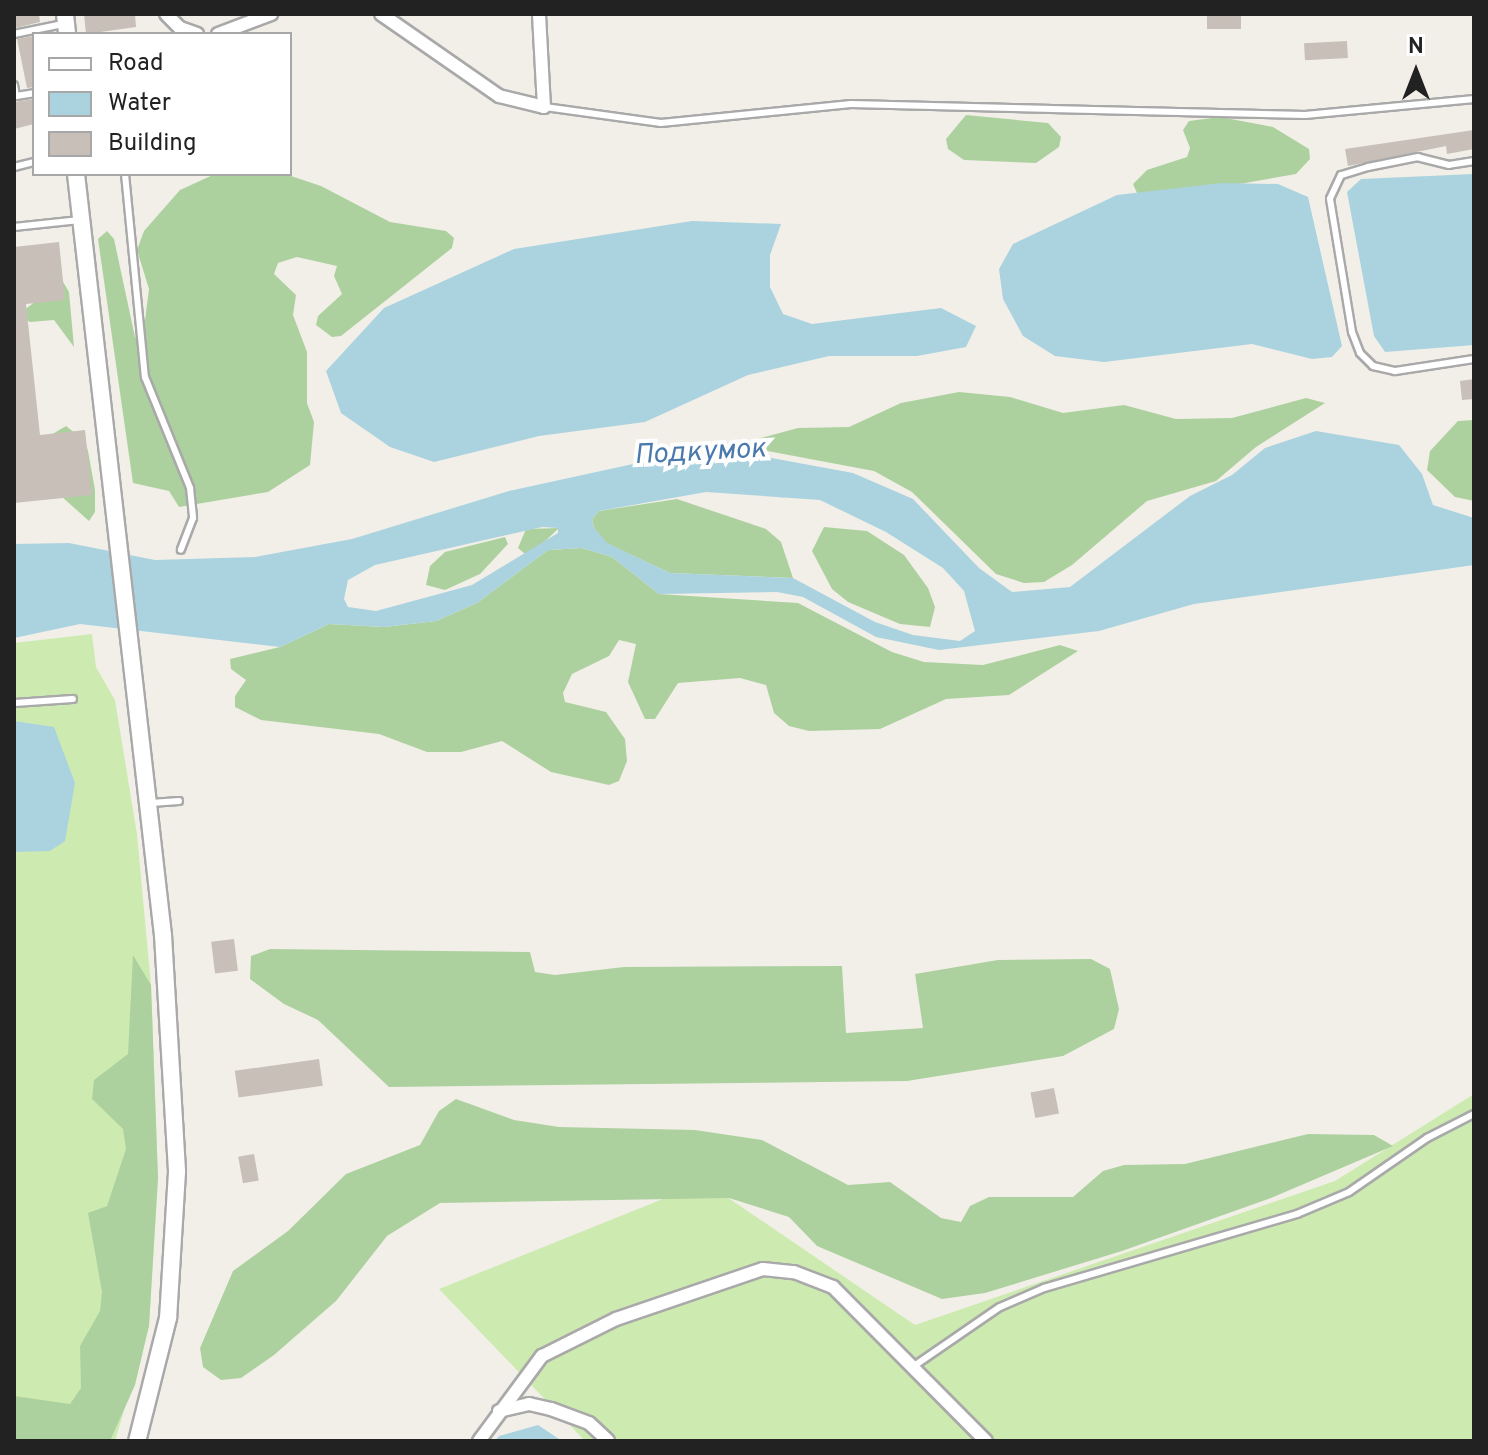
<!DOCTYPE html>
<meta charset="utf-8">
<style>
body{margin:0}
#map{position:relative;width:1488px;height:1455px;overflow:hidden;background:#f2efe9;font-family:Overpass,sans-serif}
div>[style]{position:absolute}
[style*='--x']{left:calc(var(--x)*1px);top:calc(var(--y)*1px);width:calc(var(--w)*1px);rotate:calc(var(--a)*1deg)}
.grass>*{inset:0;background:#cdebb0}
.forest>*{inset:0;background:#add19e}
.water>*{inset:0;background:#aad3df}
.building>*{inset:0;background:#c7bfb8;transform-origin:0 0}
.roads{filter:drop-shadow(2px 0 #a9a9a9) drop-shadow(-2px 0 #a9a9a9) drop-shadow(0 2px #a9a9a9) drop-shadow(0 -2px #a9a9a9)}
.service>*{height:6px;margin:-3px;padding:0 3px;transform-origin:3px;border-radius:3px;background:#fff}
.minor>*{height:12px;margin:-6px;padding:0 6px;transform-origin:6px;border-radius:6px;background:#fff}
.tertiary>*{height:16px;margin:-8px;padding:0 8px;transform-origin:8px;border-radius:8px;background:#fff}
span{translate:-50% -50%;white-space:nowrap;text-align:center;line-height:1.15;-webkit-text-stroke:8px #fff;paint-order:stroke}
.water-label{font-size:28px;color:#4a7aab;font-style:italic}
.frame{position:absolute;inset:0;border:16px solid #222;pointer-events:none}
.legend{position:absolute;left:32px;top:32px;width:260px;height:144px;box-sizing:border-box;background:#fff;border:2px solid #a7a7a7;margin:0;padding:10px 14px;list-style:none;font-size:24px;color:#222}
.legend li{display:flex;align-items:center;gap:16px;height:40px}
.legend b{width:40px;border:2px solid #a7a7a7}
.north{position:absolute;left:1376px;top:32px;width:80px;height:80px;-webkit-text-stroke:6px #fff;paint-order:stroke;rotate:0deg;font-size:22px;font-weight:700;line-height:32px;text-align:center;color:#222}
.north::after{content:'';display:block;margin:auto;width:28px;height:36px;background:#222;clip-path:polygon(50% 0,100% 100%,50% 72%,0 100%)}
</style>
<div id="map">
<div class="grass">
<div style="clip-path:polygon(92px 634px,96px 667px,115px 700px,137px 834px,151px 985px,158px 1178px,149px 1326px,115px 1441px,14px 1441px,14px 643px)"></div>
<div style="clip-path:polygon(1474px 1094px,1474px 1441px,585px 1441px,439px 1289px,705px 1182px,915px 1325px,1335px 1181px)"></div>
</div>
<div class="forest">
<div style="clip-path:polygon(966px 115px,1048px 123px,1061px 137px,1059px 147px,1036px 163px,964px 160px,948px 149px,946px 139px)"></div>
<div style="clip-path:polygon(1220px 117px,1273px 127px,1309px 149px,1310px 159px,1296px 174px,1206px 190px,1137px 193px,1133px 184px,1147px 170px,1187px 157px,1190px 148px,1183px 130px,1189px 121px)"></div>
<div style="clip-path:polygon(215px 174px,285px 174px,321px 186px,390px 222px,446px 231px,454px 238px,452px 248px,341px 336px,332px 337px,316px 325px,318px 316px,342px 294px,334px 276px,337px 266px,297px 257px,278px 263px,274px 274px,296px 295px,293px 315px,307px 352px,307px 403px,314px 422px,310px 465px,268px 492px,179px 507px,169px 491px,133px 483px,98px 239px,107px 231px,114px 239px,135px 337px,143px 336px,149px 289px,137px 250px,144px 231px,180px 190px)"></div>
<div style="clip-path:polygon(59px 275px,69px 292px,74px 347px,54px 320px,30px 322px,18px 315px,50px 290px)"></div>
<div style="clip-path:polygon(959px 392px,1010px 397px,1063px 413px,1124px 405px,1176px 419px,1232px 418px,1306px 398px,1325px 403px,1256px 447px,1216px 481px,1147px 501px,1072px 565px,1044px 582px,1024px 583px,996px 574px,912px 492px,874px 471px,735px 445px,798px 428px,849px 427px,901px 403px)"></div>
<div style="clip-path:polygon(1474px 420px,1474px 501px,1455px 497px,1427px 470px,1430px 451px,1458px 421px)"></div>
<div style="clip-path:polygon(66px 426px,85px 441px,88px 451px,95px 490px,95px 512px,89px 521px,52px 488px,39px 442px)"></div>
<div style="clip-path:polygon(677px 499px,766px 529px,781px 542px,793px 578px,670px 573px,606px 543px,594px 528px,592px 519px,599px 511px)"></div>
<div style="clip-path:polygon(824px 527px,867px 531px,904px 555px,928px 588px,935px 607px,930px 627px,900px 624px,848px 602px,832px 589px,812px 551px)"></div>
<div style="clip-path:polygon(559px 528px,538px 548px,525px 554px,518px 548px,526px 529px)"></div>
<div style="clip-path:polygon(505px 537px,508px 544px,480px 574px,445px 590px,426px 585px,430px 566px,445px 552px)"></div>
<div style="clip-path:polygon(582px 548px,612px 557px,659px 594px,798px 603px,892px 652px,924px 662px,983px 665px,1060px 645px,1078px 651px,1009px 695px,946px 699px,880px 729px,809px 731px,789px 726px,774px 713px,766px 685px,740px 678px,678px 683px,655px 719px,645px 719px,628px 682px,636px 644px,619px 640px,609px 656px,572px 674px,563px 693px,565px 702px,606px 712px,625px 739px,627px 761px,619px 781px,609px 785px,551px 772px,502px 741px,461px 752px,427px 752px,379px 734px,261px 720px,235px 707px,235px 696px,246px 680px,231px 669px,230px 659px,280px 647px,329px 624px,384px 627px,436px 621px,477px 603px,548px 550px)"></div>
<div style="clip-path:polygon(270px 949px,530px 952px,535px 972px,555px 975px,624px 967px,842px 966px,846px 1033px,923px 1028px,915px 974px,998px 960px,1091px 959px,1110px 969px,1119px 1009px,1114px 1029px,1063px 1056px,907px 1081px,389px 1087px,318px 1020px,284px 1004px,250px 979px,251px 956px)"></div>
<div style="clip-path:polygon(133px 955px,151px 985px,158px 1178px,149px 1326px,135px 1385px,110px 1441px,14px 1440px,14px 1396px,70px 1404px,81px 1388px,80px 1346px,100px 1311px,102px 1292px,88px 1213px,107px 1206px,126px 1149px,123px 1129px,92px 1099px,94px 1080px,128px 1054px)"></div>
<div style="clip-path:polygon(456px 1099px,514px 1120px,559px 1127px,695px 1130px,762px 1140px,848px 1185px,890px 1182px,941px 1218px,961px 1222px,970px 1206px,989px 1197px,1073px 1197px,1103px 1171px,1124px 1165px,1185px 1164px,1308px 1134px,1374px 1135px,1393px 1146px,1271px 1198px,1122px 1251px,985px 1293px,942px 1299px,817px 1246px,789px 1217px,729px 1198px,440px 1203px,387px 1236px,336px 1301px,274px 1355px,241px 1378px,221px 1380px,203px 1367px,200px 1348px,233px 1271px,288px 1231px,346px 1174px,420px 1145px,439px 1111px)"></div>
</div>
<div class="water">
<div style="clip-path:polygon(1474px 174px,1474px 345px,1385px 352px,1374px 336px,1347px 192px,1361px 179px)"></div>
<div style="clip-path:polygon(1222px 183px,1278px 184px,1308px 197px,1342px 346px,1332px 357px,1312px 359px,1252px 344px,1104px 362px,1055px 356px,1023px 336px,1003px 299px,999px 269px,1013px 244px,1117px 195px)"></div>
<div style="clip-path:polygon(692px 221px,781px 224px,770px 255px,770px 287px,783px 314px,812px 324px,941px 308px,976px 326px,966px 347px,917px 356px,829px 356px,748px 375px,645px 422px,539px 436px,434px 462px,390px 447px,341px 413px,326px 371px,384px 308px,514px 249px)"></div>
<div style="clip-path:polygon(evenodd,1316px 431px,1399px 445px,1422px 474px,1433px 505px,1474px 518px,1474px 565px,1194px 604px,1099px 631px,939px 650px,876px 637px,803px 597px,777px 592px,659px 594px,612px 557px,582px 548px,548px 550px,477px 603px,436px 621px,384px 627px,329px 624px,280px 647px,80px 624px,14px 638px,14px 544px,69px 543px,155px 560px,255px 557px,352px 539px,509px 491px,633px 464px,760px 456px,853px 473px,913px 499px,979px 568px,1012px 592px,1070px 587px,1190px 496px,1232px 475px,1265px 448px,1316px 431px,706px 492px,820px 500px,886px 532px,943px 568px,964px 591px,975px 631px,960px 641px,913px 635px,875px 622px,793px 578px,670px 573px,607px 543px,594px 528px,592px 519px,599px 511px,706px 492px,1316px 431px,542px 527px,558px 528px,558px 533px,472px 585px,376px 611px,348px 607px,344px 599px,348px 580px,375px 565px,542px 527px)"></div>
<div style="clip-path:polygon(14px 721px,54px 727px,75px 783px,65px 841px,50px 851px,14px 852px)"></div>
<div style="clip-path:polygon(538px 1425px,562px 1441px,495px 1441px,499px 1436px)"></div>
</div>
<div class="building">
<div style="clip-path:polygon(14px 14px,39px 14px,40px 22px,15px 28px)"></div>
<div style="clip-path:polygon(84px 14px,135px 14px,136px 27px,86px 34px)"></div>
<div style="left:1207px;top:14px;width:34px;height:15px"></div>
<div style="clip-path:polygon(34px 36px,34px 87px,27px 88px,17px 39px)"></div>
<div style="left:1347px;top:41px;width:17px;height:43px;rotate:87deg"></div>
<div style="clip-path:polygon(34px 99px,34px 124px,14px 129px,14px 102px)"></div>
<div style="clip-path:polygon(1474px 130px,1474px 149px,1447px 154px,1446px 146px,1348px 166px,1345px 149px)"></div>
<div style="clip-path:polygon(59px 242px,65px 300px,26px 304px,40px 435px,85px 430px,92px 495px,14px 503px,14px 247px)"></div>
<div style="clip-path:polygon(1474px 379px,1474px 399px,1462px 400px,1460px 381px)"></div>
<div style="left:234px;top:939px;width:32px;height:23px;rotate:83deg"></div>
<div style="left:319px;top:1059px;width:27px;height:85px;rotate:82deg"></div>
<div style="left:1054px;top:1088px;width:26px;height:24px;rotate:79deg"></div>
<div style="left:254px;top:1154px;width:27px;height:16px;rotate:80deg"></div>
</div>
<div class="roads">
<div class="service">
<div style="--x:14;--y:34;--w:50;--a:-11.5"></div>
<div style="--x:14;--y:85;--w:11;--a:80"></div>
<div style="--x:16;--y:96;--w:18;--a:-9"></div>
<div style="--x:545;--y:107;--w:117;--a:7.9"></div>
<div style="--x:661;--y:123;--w:191;--a:-5.7"></div>
<div style="--x:851;--y:104;--w:454;--a:1.4"></div>
<div style="--x:1305;--y:115;--w:170;--a:-5.4"></div>
<div style="--x:1474;--y:161;--w:25;--a:171"></div>
<div style="--x:1449;--y:165;--w:32;--a:-166"></div>
<div style="--x:1418;--y:157;--w:51;--a:168.7"></div>
<div style="--x:1368;--y:167;--w:28;--a:163"></div>
<div style="--x:1341;--y:175;--w:26;--a:115"></div>
<div style="--x:1330;--y:199;--w:135;--a:80.6"></div>
<div style="--x:1352;--y:332;--w:22;--a:69"></div>
<div style="--x:1360;--y:353;--w:18;--a:45"></div>
<div style="--x:1373;--y:366;--w:23;--a:13"></div>
<div style="--x:1395;--y:371;--w:80;--a:-8.6"></div>
<div style="--x:14;--y:167;--w:21;--a:-14"></div>
<div style="--x:125;--y:174;--w:204;--a:84.4"></div>
<div style="--x:145;--y:377;--w:120;--a:67.9"></div>
<div style="--x:190;--y:488;--w:30;--a:84"></div>
<div style="--x:193;--y:518;--w:34;--a:111"></div>
<div style="--x:14;--y:227;--w:66;--a:-6.1"></div>
<div style="--x:14;--y:703;--w:59;--a:-3.9"></div>
<div style="--x:151;--y:803;--w:28;--a:-4"></div>
<div style="--x:914;--y:1366;--w:104;--a:-34.5"></div>
<div style="--x:1000;--y:1307;--w:48;--a:-23.4"></div>
<div style="--x:1044;--y:1288;--w:264;--a:-16.3"></div>
<div style="--x:1297;--y:1214;--w:56;--a:-22.9"></div>
<div style="--x:1349;--y:1192;--w:95;--a:-34.7"></div>
<div style="--x:1427;--y:1138;--w:53;--a:-27.1"></div>
</div>
<div class="minor">
<div style="--x:166;--y:14;--w:20;--a:45"></div>
<div style="--x:180;--y:28;--w:18;--a:19"></div>
<div style="--x:381;--y:14;--w:144;--a:34.8"></div>
<div style="--x:499;--y:96;--w:46;--a:13.7"></div>
<div style="--x:544;--y:107;--w:93;--a:-93.1"></div>
<div style="--x:218;--y:34;--w:57;--a:-20.7"></div>
<div style="--x:499;--y:1411;--w:31;--a:-13"></div>
<div style="--x:529;--y:1404;--w:23;--a:13"></div>
<div style="--x:551;--y:1409;--w:40;--a:20.2"></div>
<div style="--x:589;--y:1423;--w:26;--a:43"></div>
<div style="--x:479;--y:1441;--w:106;--a:-53.5"></div>
<div style="--x:542;--y:1356;--w:83;--a:-26.6"></div>
<div style="--x:616;--y:1319;--w:155;--a:-18.8"></div>
<div style="--x:763;--y:1269;--w:31;--a:6"></div>
<div style="--x:794;--y:1272;--w:42;--a:21"></div>
<div style="--x:833;--y:1287;--w:217;--a:45.2"></div>
</div>
<div class="tertiary">
<div style="--x:65;--y:14;--w:20;--a:84"></div>
<div style="--x:76;--y:174;--w:766;--a:83.48"></div>
<div style="--x:163;--y:935;--w:237;--a:86.6"></div>
<div style="--x:177;--y:1172;--w:146;--a:93.5"></div>
<div style="--x:168;--y:1318;--w:127;--a:104.1"></div>
</div>
</div>
<div class="water-label">
<span style="left:700px;top:453px;rotate:-3deg">Подкумок</span>
</div>
<div class="frame"></div>
<ul class="legend">
<li><b style="height:10px;background:#fff"></b>Road</li>
<li><b style="height:22px;background:#aad3df"></b>Water</li>
<li><b style="height:22px;background:#c7bfb8"></b>Building</li>
</ul>
<div class="north">N</div>
</div>
